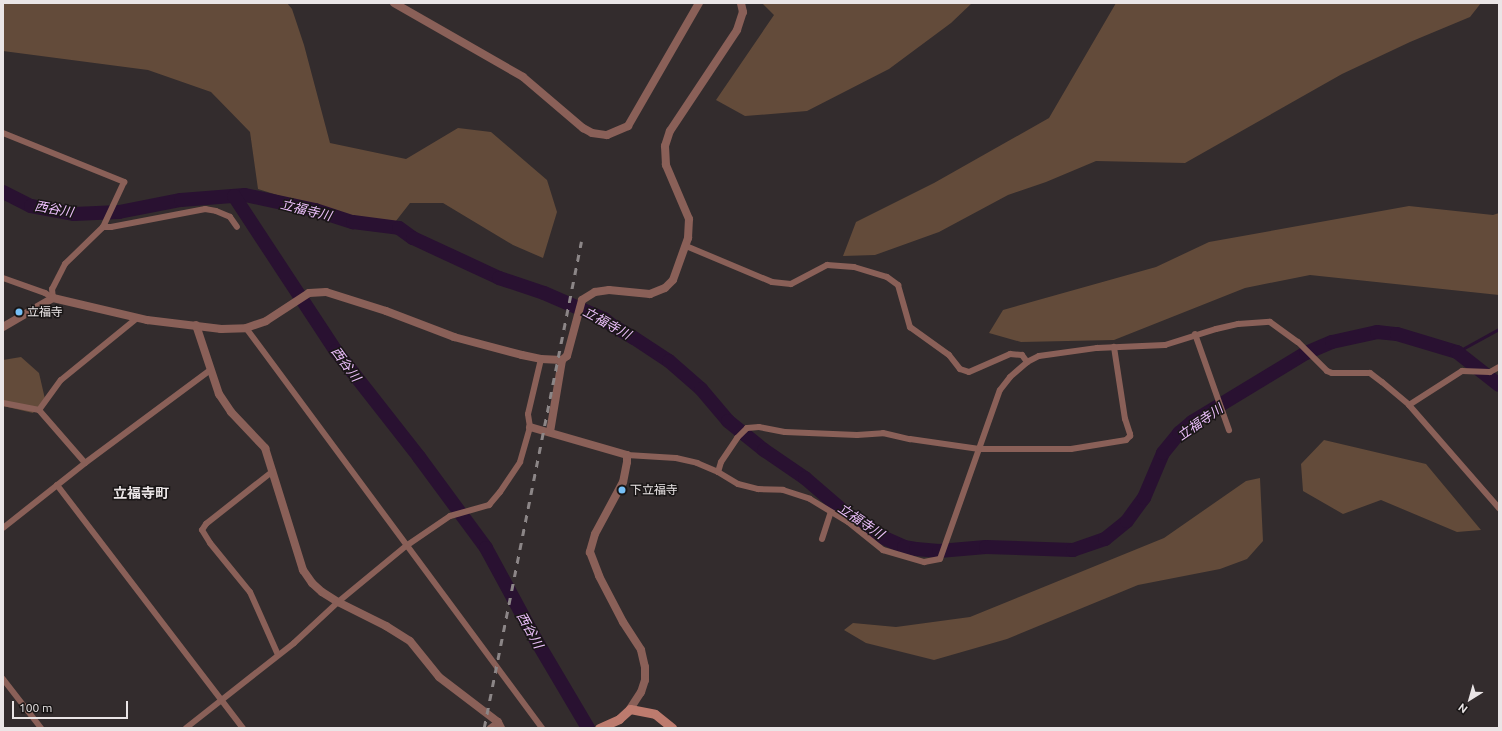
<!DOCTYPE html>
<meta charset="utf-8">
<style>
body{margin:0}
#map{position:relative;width:1502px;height:731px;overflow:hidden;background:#332c2d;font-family:Ubuntu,"Noto Sans JP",sans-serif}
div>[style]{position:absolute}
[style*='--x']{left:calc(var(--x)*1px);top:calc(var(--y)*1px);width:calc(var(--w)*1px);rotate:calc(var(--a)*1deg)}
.green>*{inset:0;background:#634b3a}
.stream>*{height:2.5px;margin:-1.25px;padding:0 1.25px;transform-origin:1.25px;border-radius:1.25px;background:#291131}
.river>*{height:14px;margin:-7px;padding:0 7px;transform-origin:7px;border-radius:7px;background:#291131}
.minor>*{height:6px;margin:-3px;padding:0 3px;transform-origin:3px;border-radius:3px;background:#8a6058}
.tertiary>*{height:8px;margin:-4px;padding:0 4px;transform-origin:4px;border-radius:4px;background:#8a6058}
.secondary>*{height:9px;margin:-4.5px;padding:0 4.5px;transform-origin:4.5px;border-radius:4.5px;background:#bd7b6e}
.rail>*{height:2.5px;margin-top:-1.25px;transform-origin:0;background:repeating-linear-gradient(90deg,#8c8687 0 7px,transparent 0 14px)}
.dots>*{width:11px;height:11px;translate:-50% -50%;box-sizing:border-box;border:2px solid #191616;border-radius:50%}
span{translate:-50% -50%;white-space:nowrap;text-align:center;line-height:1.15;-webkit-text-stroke:3px #191616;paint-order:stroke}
.poi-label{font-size:12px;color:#eae5e6}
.left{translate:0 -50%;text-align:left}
.water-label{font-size:13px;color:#eec0fe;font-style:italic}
.quarter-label{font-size:14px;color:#eae5e6;font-weight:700}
.frame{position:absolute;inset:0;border:4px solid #eae5e6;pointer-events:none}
.north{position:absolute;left:1450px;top:679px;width:40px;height:40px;-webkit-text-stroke:3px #191616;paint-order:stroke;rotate:217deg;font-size:11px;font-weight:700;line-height:16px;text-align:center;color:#eae5e6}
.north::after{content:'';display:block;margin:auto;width:14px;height:18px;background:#eae5e6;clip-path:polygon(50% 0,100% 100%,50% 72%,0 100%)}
.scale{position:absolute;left:12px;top:701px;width:116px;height:18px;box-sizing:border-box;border:2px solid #eae5e6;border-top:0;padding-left:5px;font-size:12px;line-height:14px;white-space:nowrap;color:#eae5e6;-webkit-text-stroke:3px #191616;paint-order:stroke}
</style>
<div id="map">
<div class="green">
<div style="clip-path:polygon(3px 3px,287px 3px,292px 9px,304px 45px,330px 143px,406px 159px,458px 128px,491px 132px,547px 180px,557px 212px,543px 258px,513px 245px,443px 203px,410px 203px,392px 226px,351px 218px,258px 189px,250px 132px,211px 92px,148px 70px,3px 51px)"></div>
<div style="clip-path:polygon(762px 3px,972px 3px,951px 23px,889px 69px,807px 111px,745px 116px,716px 100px,774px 15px)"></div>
<div style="clip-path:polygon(1116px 3px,1481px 3px,1470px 17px,1410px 42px,1342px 74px,1185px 163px,1096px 161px,1046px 182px,1008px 195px,939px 232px,875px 255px,843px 256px,856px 222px,934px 183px,1049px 118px)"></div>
<div style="clip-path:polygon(1409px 206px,1493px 215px,1499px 213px,1499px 295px,1310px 275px,1245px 288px,1114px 340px,1021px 342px,989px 333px,1003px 310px,1156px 267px,1209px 242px)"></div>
<div style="clip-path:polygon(21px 357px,39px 373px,45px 399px,33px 413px,3px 406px,3px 360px)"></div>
<div style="clip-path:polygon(1324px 440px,1426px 464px,1481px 530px,1457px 532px,1381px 500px,1343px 514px,1303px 491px,1301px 464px)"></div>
<div style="clip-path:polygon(1260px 478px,1263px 541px,1247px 559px,1220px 569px,1138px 585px,1007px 639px,934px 660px,866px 643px,844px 630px,853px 623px,896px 627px,970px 617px,1164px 538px,1246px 481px)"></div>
</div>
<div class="stream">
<div style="--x:1457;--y:352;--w:48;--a:-28.7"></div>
</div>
<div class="river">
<div style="--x:3;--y:192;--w:31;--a:27"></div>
<div style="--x:31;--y:206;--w:44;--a:10.5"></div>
<div style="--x:74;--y:214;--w:45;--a:-2.5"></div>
<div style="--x:119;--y:212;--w:63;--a:-11"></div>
<div style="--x:181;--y:200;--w:64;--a:-4.5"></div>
<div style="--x:245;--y:195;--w:72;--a:12.1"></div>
<div style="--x:315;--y:210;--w:40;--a:18"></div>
<div style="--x:353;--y:222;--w:46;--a:7.4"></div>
<div style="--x:399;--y:228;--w:17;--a:36"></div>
<div style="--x:413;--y:238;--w:95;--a:24.9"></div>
<div style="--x:499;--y:278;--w:47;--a:18.4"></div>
<div style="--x:544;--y:293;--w:65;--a:23.4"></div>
<div style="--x:604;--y:319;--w:11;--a:38"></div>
<div style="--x:613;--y:326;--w:24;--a:30"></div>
<div style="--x:634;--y:338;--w:42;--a:33.3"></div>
<div style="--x:669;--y:361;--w:43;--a:41.2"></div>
<div style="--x:701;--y:389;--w:42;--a:49.8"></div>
<div style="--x:728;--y:421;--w:46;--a:38.9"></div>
<div style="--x:764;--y:450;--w:50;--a:34.3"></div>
<div style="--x:805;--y:478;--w:58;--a:40.8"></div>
<div style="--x:849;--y:516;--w:39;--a:32"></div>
<div style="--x:882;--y:537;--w:24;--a:24"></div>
<div style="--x:904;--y:547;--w:12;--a:9"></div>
<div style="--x:916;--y:549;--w:23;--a:5"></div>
<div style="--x:939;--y:551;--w:47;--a:-4.9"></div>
<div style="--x:986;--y:547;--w:87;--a:2"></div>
<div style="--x:1073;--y:550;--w:34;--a:-19"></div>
<div style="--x:1105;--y:539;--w:28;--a:-39"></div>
<div style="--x:1127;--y:521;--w:29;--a:-54"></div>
<div style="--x:1144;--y:498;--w:49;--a:-67.1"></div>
<div style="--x:1163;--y:453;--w:26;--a:-51"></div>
<div style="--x:1179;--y:433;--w:17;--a:-40"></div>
<div style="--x:1192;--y:422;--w:133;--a:-31.2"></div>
<div style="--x:1306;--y:353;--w:28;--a:-23"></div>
<div style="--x:1332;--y:342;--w:46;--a:-12.5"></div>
<div style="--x:1377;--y:332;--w:20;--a:6"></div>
<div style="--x:1397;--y:334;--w:63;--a:16.7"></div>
<div style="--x:1457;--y:352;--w:53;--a:38.2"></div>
<div style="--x:234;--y:196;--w:186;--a:56.7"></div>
<div style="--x:336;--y:351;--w:135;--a:51.9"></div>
<div style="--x:419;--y:457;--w:113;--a:53.6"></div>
<div style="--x:486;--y:548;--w:105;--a:61.5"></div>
<div style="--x:536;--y:640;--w:102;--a:59.4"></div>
</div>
<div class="minor">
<div style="--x:3;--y:133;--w:131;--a:22"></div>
<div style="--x:124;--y:182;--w:50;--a:115"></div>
<div style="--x:103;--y:227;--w:53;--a:135.8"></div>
<div style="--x:65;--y:264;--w:28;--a:117"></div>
<div style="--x:52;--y:289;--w:9;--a:84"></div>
<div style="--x:103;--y:227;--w:8;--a:0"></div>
<div style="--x:111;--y:227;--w:96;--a:-10.8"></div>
<div style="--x:205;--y:209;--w:11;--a:10"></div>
<div style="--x:216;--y:211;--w:15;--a:23"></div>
<div style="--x:230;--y:217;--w:12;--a:55"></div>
<div style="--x:686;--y:246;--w:93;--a:22.7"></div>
<div style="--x:772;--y:282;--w:19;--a:6"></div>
<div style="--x:791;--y:284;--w:41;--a:-27.8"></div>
<div style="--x:827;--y:265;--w:27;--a:4"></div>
<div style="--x:854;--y:267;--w:34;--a:17"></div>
<div style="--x:887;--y:277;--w:14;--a:36"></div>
<div style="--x:898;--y:285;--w:44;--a:74.1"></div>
<div style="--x:910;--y:327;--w:48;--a:35.7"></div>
<div style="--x:949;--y:355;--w:18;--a:52"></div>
<div style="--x:960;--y:369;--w:9;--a:18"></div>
<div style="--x:969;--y:372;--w:45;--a:-23.7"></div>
<div style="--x:1010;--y:354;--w:12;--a:5"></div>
<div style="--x:1022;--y:355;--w:9;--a:54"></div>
<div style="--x:3;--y:278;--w:45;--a:19.7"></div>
<div style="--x:45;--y:293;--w:9;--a:32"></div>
<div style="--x:246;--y:328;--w:498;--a:53.5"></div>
<div style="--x:1195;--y:334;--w:102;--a:70.5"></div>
<div style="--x:3;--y:403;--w:37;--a:11"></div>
<div style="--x:39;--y:410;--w:70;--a:49"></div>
<div style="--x:1409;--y:405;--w:63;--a:-32.7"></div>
<div style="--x:1462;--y:371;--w:28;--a:2"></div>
<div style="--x:1490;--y:372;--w:10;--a:-29"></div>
<div style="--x:39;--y:410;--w:37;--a:-54"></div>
<div style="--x:61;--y:380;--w:98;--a:-39.2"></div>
<div style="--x:627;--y:455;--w:49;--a:3.5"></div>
<div style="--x:676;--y:458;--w:22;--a:13"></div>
<div style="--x:697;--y:463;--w:23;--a:23"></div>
<div style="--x:718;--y:472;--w:23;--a:31"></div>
<div style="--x:738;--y:484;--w:21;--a:14"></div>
<div style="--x:758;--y:489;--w:25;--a:2"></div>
<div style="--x:783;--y:490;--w:28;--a:18"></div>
<div style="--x:810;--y:499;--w:44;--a:31.2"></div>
<div style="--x:848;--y:522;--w:45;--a:38.7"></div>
<div style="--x:883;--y:550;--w:43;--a:16.3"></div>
<div style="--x:924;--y:562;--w:16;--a:-11"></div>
<div style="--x:940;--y:559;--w:179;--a:-70.5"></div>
<div style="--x:1000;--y:390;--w:16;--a:-52"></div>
<div style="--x:1010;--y:377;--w:23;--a:-41"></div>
<div style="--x:1027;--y:362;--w:13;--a:-27"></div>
<div style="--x:1039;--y:356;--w:59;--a:-7.9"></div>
<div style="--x:1097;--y:348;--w:68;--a:-2.5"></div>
<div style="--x:1165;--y:345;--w:53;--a:-17.4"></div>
<div style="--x:1216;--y:329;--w:23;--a:-13"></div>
<div style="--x:1238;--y:324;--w:32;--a:-4"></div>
<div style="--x:1270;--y:322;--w:34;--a:36"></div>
<div style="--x:1298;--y:342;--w:41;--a:45"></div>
<div style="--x:1327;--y:371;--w:5;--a:22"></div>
<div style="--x:1332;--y:373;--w:38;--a:0"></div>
<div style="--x:1370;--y:373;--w:15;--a:37"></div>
<div style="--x:1382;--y:382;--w:35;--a:40"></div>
<div style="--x:1409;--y:405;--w:137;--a:48.9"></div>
<div style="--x:273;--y:471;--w:85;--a:141.7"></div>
<div style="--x:206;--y:524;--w:7;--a:124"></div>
<div style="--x:202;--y:530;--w:15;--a:58"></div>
<div style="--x:210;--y:543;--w:63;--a:50.8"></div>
<div style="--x:250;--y:592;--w:69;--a:66"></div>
<div style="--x:718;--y:472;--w:10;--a:-73"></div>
<div style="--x:721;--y:462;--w:29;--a:-56"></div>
<div style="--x:737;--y:438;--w:14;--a:-45"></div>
<div style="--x:747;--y:428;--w:12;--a:-5"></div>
<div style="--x:759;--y:427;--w:26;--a:11"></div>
<div style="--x:785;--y:432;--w:72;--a:2.4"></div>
<div style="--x:857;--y:435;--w:26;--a:-4"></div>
<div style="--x:883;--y:433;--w:28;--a:13"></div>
<div style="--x:910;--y:439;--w:70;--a:8.2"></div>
<div style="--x:979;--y:449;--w:92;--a:0"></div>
<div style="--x:1071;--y:449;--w:56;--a:-9.3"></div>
<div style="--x:1126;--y:440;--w:6;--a:-45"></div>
<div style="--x:1130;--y:436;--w:2;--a:-90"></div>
<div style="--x:1130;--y:434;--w:16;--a:-108"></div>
<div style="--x:1125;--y:419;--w:73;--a:-98.7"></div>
<div style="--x:57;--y:485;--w:306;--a:52.6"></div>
<div style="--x:3;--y:528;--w:105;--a:-38.4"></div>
<div style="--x:85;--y:463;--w:156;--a:-36.6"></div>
<div style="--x:822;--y:539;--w:28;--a:-72"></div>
<div style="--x:3;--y:679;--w:62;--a:52.2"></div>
<div style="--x:186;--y:728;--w:137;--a:-38.2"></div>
<div style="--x:294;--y:643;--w:60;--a:-43"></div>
<div style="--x:338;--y:602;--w:88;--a:-39.5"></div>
<div style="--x:406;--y:546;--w:53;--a:-34.3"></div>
<div style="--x:450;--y:516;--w:41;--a:-15.8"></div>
<div style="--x:489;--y:505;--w:17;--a:-50"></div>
<div style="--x:500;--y:492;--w:36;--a:-56"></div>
<div style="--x:520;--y:462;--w:36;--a:-74"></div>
<div style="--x:530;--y:427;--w:13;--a:-99"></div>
<div style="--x:528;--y:414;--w:57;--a:-76.7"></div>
<div style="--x:490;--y:728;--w:10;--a:-37"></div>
</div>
<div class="tertiary">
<div style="--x:394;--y:3;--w:149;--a:29.8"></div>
<div style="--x:523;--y:77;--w:79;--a:40.4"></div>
<div style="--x:583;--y:128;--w:10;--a:29"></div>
<div style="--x:592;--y:133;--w:15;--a:8"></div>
<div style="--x:607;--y:135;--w:23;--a:-23"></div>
<div style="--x:628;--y:126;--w:142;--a:-60"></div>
<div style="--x:196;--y:325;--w:73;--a:71.6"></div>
<div style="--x:219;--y:394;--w:22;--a:56"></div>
<div style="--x:231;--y:412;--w:50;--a:46.6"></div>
<div style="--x:265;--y:448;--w:128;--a:72.7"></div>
<div style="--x:303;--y:570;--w:16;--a:55"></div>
<div style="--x:312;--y:583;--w:13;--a:42"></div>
<div style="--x:322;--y:592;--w:19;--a:32"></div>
<div style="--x:338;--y:602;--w:54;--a:26.6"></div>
<div style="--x:386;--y:626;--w:28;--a:32"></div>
<div style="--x:410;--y:641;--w:46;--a:51.1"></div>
<div style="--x:439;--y:677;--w:74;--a:37.3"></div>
<div style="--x:498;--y:722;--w:7;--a:63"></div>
<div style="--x:3;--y:327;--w:58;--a:-30.1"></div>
<div style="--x:53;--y:298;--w:97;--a:13.2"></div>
<div style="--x:147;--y:320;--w:75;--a:6.9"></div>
<div style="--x:221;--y:329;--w:25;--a:-2"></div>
<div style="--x:246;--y:328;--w:21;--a:-19"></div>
<div style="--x:266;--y:321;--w:51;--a:-33.1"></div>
<div style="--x:309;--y:293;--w:17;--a:-3"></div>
<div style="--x:326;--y:292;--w:63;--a:17.6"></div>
<div style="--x:386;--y:311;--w:73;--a:20.9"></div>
<div style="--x:454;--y:337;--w:70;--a:14.8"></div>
<div style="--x:522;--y:355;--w:19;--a:12"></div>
<div style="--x:541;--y:359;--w:21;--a:3"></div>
<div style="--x:562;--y:360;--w:6;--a:-39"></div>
<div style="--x:567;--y:356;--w:58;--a:-75"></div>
<div style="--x:582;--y:300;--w:15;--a:-32"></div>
<div style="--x:595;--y:292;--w:14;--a:-8"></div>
<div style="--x:609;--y:290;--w:41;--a:5.6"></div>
<div style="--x:650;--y:294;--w:16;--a:-22"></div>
<div style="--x:665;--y:288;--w:11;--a:-45"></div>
<div style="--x:673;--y:280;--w:45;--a:-70.3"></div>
<div style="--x:688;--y:238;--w:19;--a:-87"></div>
<div style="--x:689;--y:219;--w:59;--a:-113.1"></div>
<div style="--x:666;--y:165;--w:19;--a:-93"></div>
<div style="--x:665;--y:146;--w:16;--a:-72"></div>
<div style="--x:670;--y:131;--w:121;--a:-56.4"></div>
<div style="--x:737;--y:30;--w:19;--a:-72"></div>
<div style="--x:743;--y:12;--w:9;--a:-103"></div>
<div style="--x:530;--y:427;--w:101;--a:16.1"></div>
<div style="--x:627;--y:455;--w:7;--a:90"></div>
<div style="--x:627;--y:462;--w:20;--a:101"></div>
<div style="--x:623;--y:482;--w:59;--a:118.3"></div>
<div style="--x:595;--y:534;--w:19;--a:106"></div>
<div style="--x:590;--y:552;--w:26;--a:69"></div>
<div style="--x:599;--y:576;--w:52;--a:62.4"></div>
<div style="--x:623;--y:622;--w:33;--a:57"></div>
<div style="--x:641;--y:650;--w:17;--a:77"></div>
<div style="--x:645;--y:667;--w:13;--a:90"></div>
<div style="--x:645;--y:680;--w:13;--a:108"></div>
<div style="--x:641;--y:692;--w:20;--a:123"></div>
<div style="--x:550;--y:432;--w:73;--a:-80.5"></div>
</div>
<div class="secondary">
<div style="--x:599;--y:728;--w:22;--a:-24"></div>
<div style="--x:619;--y:719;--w:15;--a:-42"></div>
<div style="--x:630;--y:709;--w:25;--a:11"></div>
<div style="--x:655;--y:714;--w:22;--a:39"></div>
</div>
<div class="rail">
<div style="--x:484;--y:728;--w:496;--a:-78.7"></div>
</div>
<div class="dots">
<div style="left:19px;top:312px;background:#76c0f7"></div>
<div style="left:622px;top:490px;background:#76c0f7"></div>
</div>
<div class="poi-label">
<span class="left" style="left:27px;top:312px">立福寺</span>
<span class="left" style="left:630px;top:490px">下立福寺</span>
</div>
<div class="water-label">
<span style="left:54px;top:209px;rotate:10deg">西谷川</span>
<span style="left:306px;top:210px;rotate:14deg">立福寺川</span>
<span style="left:607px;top:323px;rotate:29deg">立福寺川</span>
<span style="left:346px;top:364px;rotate:54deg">西谷川</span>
<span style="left:1200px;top:422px;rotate:-35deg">立福寺川</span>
<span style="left:861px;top:521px;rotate:34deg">立福寺川</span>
<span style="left:530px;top:630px;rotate:61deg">西谷川</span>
</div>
<div class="quarter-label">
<span style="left:141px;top:493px">立福寺町</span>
</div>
<div class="frame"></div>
<div class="north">N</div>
<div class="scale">100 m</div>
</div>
